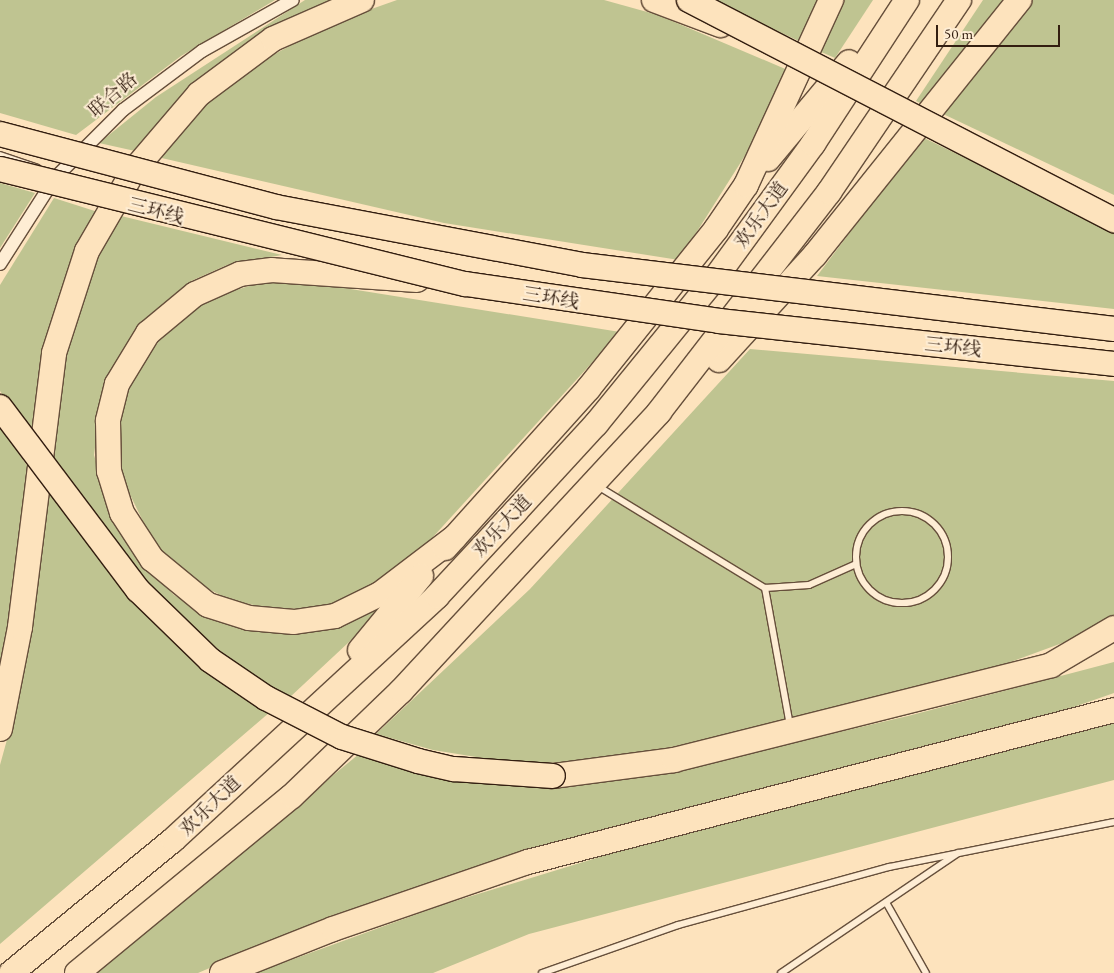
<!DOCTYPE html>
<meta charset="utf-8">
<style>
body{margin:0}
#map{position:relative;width:1114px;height:973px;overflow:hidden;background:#fde3bd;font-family:"EB Garamond","Noto Serif SC",serif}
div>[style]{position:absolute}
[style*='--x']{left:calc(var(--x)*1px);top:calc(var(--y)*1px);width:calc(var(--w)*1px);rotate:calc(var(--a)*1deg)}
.green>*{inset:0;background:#bfc491}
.roads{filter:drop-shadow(1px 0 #664f3b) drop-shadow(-1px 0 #664f3b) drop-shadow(0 1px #664f3b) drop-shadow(0 -1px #664f3b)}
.lane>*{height:6px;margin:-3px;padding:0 3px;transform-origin:3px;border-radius:3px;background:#feedd4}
.lane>.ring{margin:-3px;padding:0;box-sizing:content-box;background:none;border:6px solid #feedd4;border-radius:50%}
.street>*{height:12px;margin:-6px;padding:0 6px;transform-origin:6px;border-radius:6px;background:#feedd4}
.highway>*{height:24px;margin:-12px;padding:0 12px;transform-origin:12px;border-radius:12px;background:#fde3bd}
.bridges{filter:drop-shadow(1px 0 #331e10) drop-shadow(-1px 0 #331e10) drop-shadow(0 1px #331e10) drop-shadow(0 -1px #331e10)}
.highway-bridge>*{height:24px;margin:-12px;padding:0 12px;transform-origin:12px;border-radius:12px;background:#fde3bd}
span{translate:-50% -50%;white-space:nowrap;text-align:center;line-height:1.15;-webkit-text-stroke:4px #feedd4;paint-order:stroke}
.street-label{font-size:19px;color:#331e10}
.scale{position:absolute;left:936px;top:25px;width:124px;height:22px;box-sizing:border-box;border:2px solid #331e10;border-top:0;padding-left:6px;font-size:15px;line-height:18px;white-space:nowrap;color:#331e10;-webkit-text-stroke:4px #feedd4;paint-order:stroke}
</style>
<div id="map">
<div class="green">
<div style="clip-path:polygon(0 0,275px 0,181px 56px,76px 135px,0 113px)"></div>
<div style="clip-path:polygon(305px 0,341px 0,135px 151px,99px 143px,156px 97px)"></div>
<div style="clip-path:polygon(397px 0,604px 0,658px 15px,790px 71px,746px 154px,679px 260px,444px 223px,153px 156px,219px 89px,251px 67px,332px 23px)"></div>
<div style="clip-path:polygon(712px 0,821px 0,803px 43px)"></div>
<div style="clip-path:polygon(841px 0,873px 0,835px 58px,819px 51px)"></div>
<div style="clip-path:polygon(983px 0,1006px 0,924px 105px,916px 101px)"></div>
<div style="clip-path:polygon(1031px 0,1114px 0,1114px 195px,941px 113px)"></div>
<div style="clip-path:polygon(922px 137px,1114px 230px,1114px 309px,817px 276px)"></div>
<div style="clip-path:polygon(0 183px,35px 193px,0 248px)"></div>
<div style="clip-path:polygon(54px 198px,101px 213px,37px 440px,0 391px,0 285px)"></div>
<div style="clip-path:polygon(117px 215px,282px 255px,227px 265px,191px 281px,139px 325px,104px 382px,94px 455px,114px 519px,133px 553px,174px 595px,203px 612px,242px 628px,282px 634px,308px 631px,394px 600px,289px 698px,245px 672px,176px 613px,129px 562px,48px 456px,72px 309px)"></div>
<div style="clip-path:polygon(259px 283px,313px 283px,620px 332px,422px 549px,378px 584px,345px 601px,311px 610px,258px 606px,230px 600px,193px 581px,154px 544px,121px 476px,119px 418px,135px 374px,170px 326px,209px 298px)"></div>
<div style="clip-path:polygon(750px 349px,1114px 381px,1114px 618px,1076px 638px,1008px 663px,787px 722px,634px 755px,569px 763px,501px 761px,433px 750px,376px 734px,530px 589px)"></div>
<div style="clip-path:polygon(0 426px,30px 470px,0 689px)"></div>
<div style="clip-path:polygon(44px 486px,123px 589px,270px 712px,0 944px,0 765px,8px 736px)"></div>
<div style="clip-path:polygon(1114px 662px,1114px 693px,1068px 709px,528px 851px,330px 916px,198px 973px,92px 973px,359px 754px,461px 781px,525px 787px,594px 783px,681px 769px,908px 716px)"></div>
<div style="clip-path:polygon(1114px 721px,1114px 780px,529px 934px,433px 973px,255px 973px,442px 905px,616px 852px)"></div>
</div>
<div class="roads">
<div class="lane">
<div style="--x:0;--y:155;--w:39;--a:19"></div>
<div style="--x:596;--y:485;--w:198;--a:31.4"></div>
<div style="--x:765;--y:588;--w:139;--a:79.7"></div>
<div class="ring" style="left:856px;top:511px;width:86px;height:86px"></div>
<div style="--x:765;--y:588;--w:44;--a:-3.9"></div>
<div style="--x:809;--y:585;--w:51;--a:-24.1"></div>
<div style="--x:887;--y:904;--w:79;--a:60.5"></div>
<div style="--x:542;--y:973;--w:144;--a:-19.4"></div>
<div style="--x:678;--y:925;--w:219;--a:-15.4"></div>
<div style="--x:889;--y:867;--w:229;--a:-11.3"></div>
<div style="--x:781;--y:973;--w:214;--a:-34.1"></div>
</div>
<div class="street">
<div style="--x:0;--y:264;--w:102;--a:-57.4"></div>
<div style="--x:55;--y:178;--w:96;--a:-45"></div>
<div style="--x:123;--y:110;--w:99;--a:-36.8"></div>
<div style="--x:202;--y:51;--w:104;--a:-29.3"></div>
</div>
<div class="highway">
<div style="--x:654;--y:0;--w:71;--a:20.7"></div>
<div style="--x:768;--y:159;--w:126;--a:-50.1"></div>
<div style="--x:417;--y:280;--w:145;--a:-176.1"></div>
<div style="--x:272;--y:270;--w:32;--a:173"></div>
<div style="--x:240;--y:274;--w:49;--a:156"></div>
<div style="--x:195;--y:294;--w:61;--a:140.3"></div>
<div style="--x:148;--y:333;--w:60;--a:121.3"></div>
<div style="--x:117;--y:384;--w:38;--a:104"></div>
<div style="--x:108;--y:421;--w:50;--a:88.9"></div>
<div style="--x:109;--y:471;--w:44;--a:72.8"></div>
<div style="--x:122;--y:513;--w:55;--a:56.9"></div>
<div style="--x:152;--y:559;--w:72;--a:39.4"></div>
<div style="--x:208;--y:605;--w:43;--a:17.6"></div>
<div style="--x:249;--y:618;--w:45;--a:5.1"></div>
<div style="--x:294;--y:622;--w:41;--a:-8.3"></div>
<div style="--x:335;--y:616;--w:50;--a:-26.1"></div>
<div style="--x:380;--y:594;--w:94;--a:-37.2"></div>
<div style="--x:719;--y:360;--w:142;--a:-47.6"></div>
<div style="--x:815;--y:255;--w:327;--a:-51.3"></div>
<div style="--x:445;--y:548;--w:214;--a:-48"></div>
<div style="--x:588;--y:389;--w:205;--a:-51.3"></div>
<div style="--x:716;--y:229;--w:53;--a:-55.7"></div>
<div style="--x:746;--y:185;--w:204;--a:-65.3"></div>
<div style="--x:360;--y:650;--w:96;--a:-50.5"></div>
<div style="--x:0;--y:729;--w:104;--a:-78.9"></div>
<div style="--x:20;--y:627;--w:276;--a:-82.9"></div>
<div style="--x:54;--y:353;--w:107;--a:-72.1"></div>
<div style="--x:87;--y:251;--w:94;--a:-59.9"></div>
<div style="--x:134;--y:170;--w:100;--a:-49.5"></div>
<div style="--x:199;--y:94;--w:92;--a:-36.6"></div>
<div style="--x:273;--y:39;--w:97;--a:-23.7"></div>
<div style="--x:553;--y:776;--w:122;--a:-7.5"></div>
<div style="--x:674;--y:760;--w:389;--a:-14.1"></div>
<div style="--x:1051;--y:665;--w:73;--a:-30.4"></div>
<div style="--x:11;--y:973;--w:210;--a:-39.4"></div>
<div style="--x:173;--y:840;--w:359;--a:-42.7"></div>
<div style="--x:437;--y:596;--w:115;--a:-47.1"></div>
<div style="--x:515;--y:512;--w:120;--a:-47.4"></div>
<div style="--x:596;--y:424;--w:190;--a:-50.8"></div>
<div style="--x:716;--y:277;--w:165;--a:-53.9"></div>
<div style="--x:813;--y:144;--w:172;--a:-56.9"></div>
<div style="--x:77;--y:973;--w:278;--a:-39.5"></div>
<div style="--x:292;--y:796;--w:151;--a:-43.9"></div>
<div style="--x:401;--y:691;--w:380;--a:-47.2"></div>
<div style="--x:659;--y:412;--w:278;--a:-52.3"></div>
<div style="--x:829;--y:192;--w:232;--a:-55.9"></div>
<div style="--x:222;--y:973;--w:119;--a:-21.6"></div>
<div style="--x:333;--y:929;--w:206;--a:-19"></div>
<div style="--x:528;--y:862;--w:605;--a:-14.54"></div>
</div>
</div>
<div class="bridges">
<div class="highway-bridge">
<div style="--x:689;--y:0;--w:479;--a:27.4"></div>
<div style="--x:0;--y:134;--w:285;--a:14.8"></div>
<div style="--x:276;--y:207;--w:311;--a:10.7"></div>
<div style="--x:582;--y:265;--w:536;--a:6.86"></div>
<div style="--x:0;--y:169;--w:480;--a:13.9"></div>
<div style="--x:466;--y:284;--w:256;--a:8.3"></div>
<div style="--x:719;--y:321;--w:397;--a:6.2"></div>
<div style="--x:0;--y:407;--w:229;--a:53"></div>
<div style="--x:138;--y:590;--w:100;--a:44.2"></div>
<div style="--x:210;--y:660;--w:68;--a:34.2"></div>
<div style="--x:266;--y:698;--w:85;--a:27.2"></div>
<div style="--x:342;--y:737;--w:80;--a:17.5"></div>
<div style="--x:418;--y:761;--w:37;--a:13"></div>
<div style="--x:454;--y:769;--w:99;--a:4"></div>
</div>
</div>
<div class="street-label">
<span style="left:113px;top:95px;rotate:-41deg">联合路</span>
<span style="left:156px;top:211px;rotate:14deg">三环线</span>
<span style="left:761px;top:215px;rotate:-54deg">欢乐大道</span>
<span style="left:551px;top:298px;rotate:9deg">三环线</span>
<span style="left:953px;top:347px;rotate:6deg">三环线</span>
<span style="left:502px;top:526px;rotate:-47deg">欢乐大道</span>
<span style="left:210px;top:806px;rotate:-44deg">欢乐大道</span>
</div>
<div class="scale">50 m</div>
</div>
